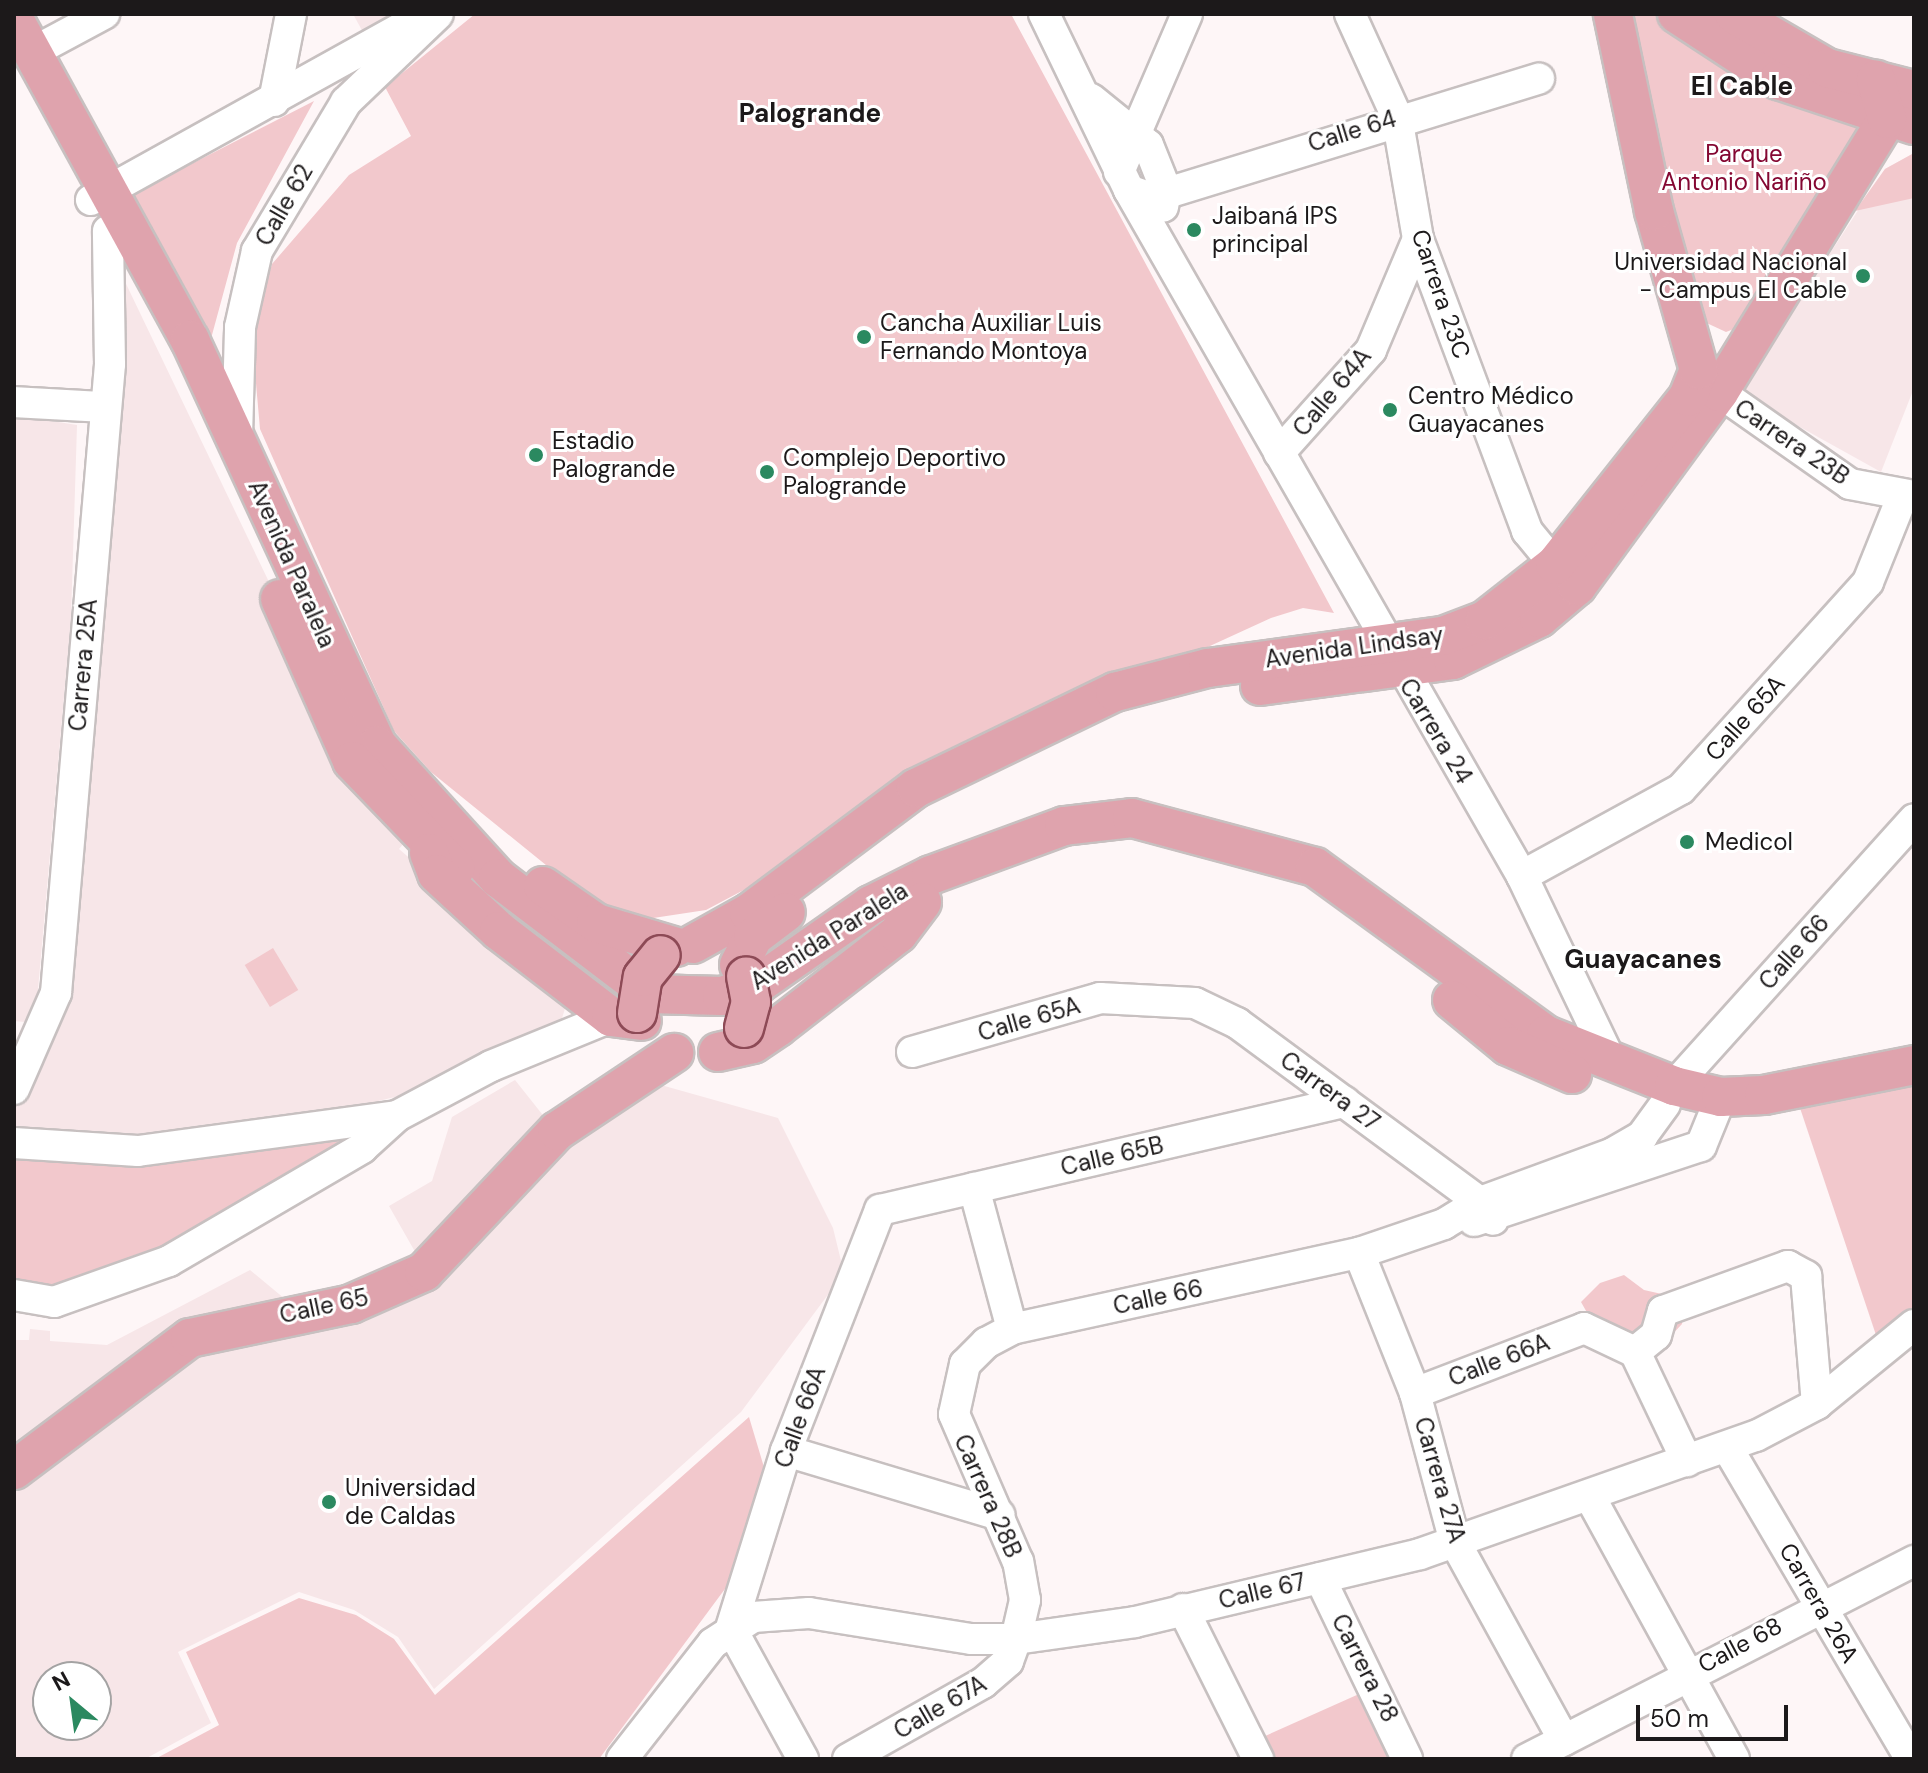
<!DOCTYPE html>
<meta charset="utf-8">
<style>
body{margin:0}
#map{position:relative;width:1928px;height:1773px;overflow:hidden;background:#fef6f7;font-family:"DM Sans",sans-serif}
div>[style]{position:absolute}
[style*='--x']{left:calc(var(--x)*1px);top:calc(var(--y)*1px);width:calc(var(--w)*1px);rotate:calc(var(--a)*1deg)}
.built>*{inset:0;background:#f7e6e8}
.green>*{inset:0;background:#f2c8cc;transform-origin:0 0}
.roads{filter:drop-shadow(2px 0 #c7c0c0) drop-shadow(-2px 0 #c7c0c0) drop-shadow(0 2px #c7c0c0) drop-shadow(0 -2px #c7c0c0)}
.minor>*{height:30px;margin:-15px;padding:0 15px;transform-origin:15px;border-radius:15px;background:#fff}
.major>*{height:38px;margin:-19px;padding:0 19px;transform-origin:19px;border-radius:19px;background:#dfa3ad}
.bridges{filter:drop-shadow(2px 0 #8d4a56) drop-shadow(-2px 0 #8d4a56) drop-shadow(0 2px #8d4a56) drop-shadow(0 -2px #8d4a56)}
.major-bridge>*{height:38px;margin:-19px;padding:0 19px;transform-origin:19px;border-radius:19px;background:#dfa3ad}
.dots>*{width:22px;height:22px;translate:-50% -50%;box-sizing:border-box;border:4px solid #fff;border-radius:50%}
span{translate:-50% -50%;white-space:nowrap;text-align:center;line-height:1.15;-webkit-text-stroke:6px #fff;paint-order:stroke}
.street-label{font-size:24px;color:#1c191a}
.park-label{font-size:24px;color:#840732}
.poi-label{font-size:24px;color:#1c191a}
.left{translate:0 -50%;text-align:left}
.right{translate:-100% -50%;text-align:right}
.neighbourhood-label{font-size:26px;color:#1c191a;font-weight:700}
.frame{position:absolute;inset:0;border:16px solid #1c191a;pointer-events:none}
.north{position:absolute;left:32px;top:1661px;width:80px;height:80px;box-sizing:border-box;background:#fff;border:2px solid #a4a3a3;border-radius:50%;rotate:331deg;font-size:22px;font-weight:700;line-height:32px;text-align:center;color:#1c191a}
.north::after{content:'';display:block;margin:auto;width:28px;height:36px;background:#2b8960;clip-path:polygon(50% 0,100% 100%,50% 72%,0 100%)}
.scale{position:absolute;left:1636px;top:1705px;width:152px;height:36px;box-sizing:border-box;border:4px solid #1c191a;border-top:0;padding-left:10px;font-size:24px;line-height:28px;white-space:nowrap;color:#1c191a;-webkit-text-stroke:6px #fff;paint-order:stroke}
</style>
<div id="map">
<div class="built">
<div style="clip-path:polygon(353px 14px,399px 14px,364px 34px)"></div>
<div style="clip-path:polygon(1914px 153px,1914px 388px,1881px 472px,1739px 393px,1885px 169px)"></div>
<div style="clip-path:polygon(117px 265px,293px 632px,415px 830px,399px 849px,569px 996px,557px 1034px,440px 1086px,296px 1121px,184px 1138px,14px 1135px,16px 1106px,42px 1063px)"></div>
<div style="clip-path:polygon(14px 415px,77px 425px,71px 618px,35px 1023px,14px 1021px)"></div>
<div style="clip-path:polygon(evenodd,515px 1080px,565px 1143px,661px 1085px,778px 1118px,833px 1228px,844px 1273px,741px 1412px,434px 1689px,398px 1637px,354px 1610px,299px 1592px,178px 1652px,211px 1723px,145px 1759px,14px 1759px,14px 1340px,29px 1340px,30px 1329px,50px 1331px,50px 1341px,107px 1345px,250px 1270px,291px 1304px,320px 1303px,418px 1257px,389px 1206px,432px 1181px,452px 1117px,515px 1080px,48px 1677px,96px 1677px,96px 1725px,48px 1725px,48px 1677px)"></div>
</div>
<div class="green">
<div style="clip-path:polygon(475px 14px,1011px 14px,1334px 613px,1303px 608px,1271px 618px,1175px 662px,706px 910px,640px 920px,578px 891px,431px 772px,394px 731px,260px 429px,251px 327px,272px 264px,349px 175px,411px 136px,385px 87px)"></div>
<div style="clip-path:polygon(1628px 14px,1660px 14px,1871px 123px,1739px 327px,1726px 332px,1698px 319px)"></div>
<div style="clip-path:polygon(314px 101px,237px 243px,209px 346px,125px 198px)"></div>
<div style="clip-path:polygon(1914px 153px,1914px 198px,1855px 211px,1885px 169px)"></div>
<div style="left:273px;top:948px;width:49px;height:33px;rotate:59deg"></div>
<div style="clip-path:polygon(1914px 1086px,1914px 1318px,1879px 1344px,1799px 1105px)"></div>
<div style="clip-path:polygon(348px 1136px,155px 1255px,56px 1287px,14px 1282px,14px 1157px)"></div>
<div style="clip-path:polygon(1624px 1275px,1644px 1290px,1684px 1299px,1682px 1324px,1649px 1359px,1598px 1332px,1581px 1302px,1600px 1283px)"></div>
<div style="clip-path:polygon(749px 1417px,766px 1474px,736px 1574px,599px 1759px,155px 1759px,219px 1725px,186px 1652px,299px 1598px,356px 1615px,394px 1639px,435px 1695px)"></div>
<div style="clip-path:polygon(1368px 1690px,1396px 1759px,1254px 1759px,1245px 1745px)"></div>
</div>
<div class="roads">
<div class="minor">
<div style="--x:1044;--y:14;--w:195;--a:64.2"></div>
<div style="--x:1129;--y:190;--w:791;--a:60.19"></div>
<div style="--x:1522;--y:876;--w:206;--a:64.4"></div>
<div style="--x:1350;--y:14;--w:113;--a:65.5"></div>
<div style="--x:1397;--y:117;--w:124;--a:80.2"></div>
<div style="--x:1418;--y:239;--w:312;--a:69.5"></div>
<div style="--x:1527;--y:531;--w:44;--a:50.5"></div>
<div style="--x:33;--y:52;--w:81;--a:-28.2"></div>
<div style="--x:1091;--y:99;--w:73;--a:38.9"></div>
<div style="--x:1148;--y:145;--w:48;--a:68.2"></div>
<div style="--x:1166;--y:190;--w:17;--a:100"></div>
<div style="--x:274;--y:101;--w:89;--a:-78.9"></div>
<div style="--x:1119;--y:172;--w:172;--a:-66.7"></div>
<div style="--x:1129;--y:190;--w:23;--a:20"></div>
<div style="--x:1151;--y:198;--w:406;--a:-17.1"></div>
<div style="--x:91;--y:200;--w:377;--a:-29"></div>
<div style="--x:1719;--y:392;--w:160;--a:35.1"></div>
<div style="--x:1850;--y:484;--w:65;--a:10.6"></div>
<div style="--x:14;--y:402;--w:90;--a:3.2"></div>
<div style="--x:237;--y:437;--w:110;--a:-88.4"></div>
<div style="--x:240;--y:327;--w:78;--a:-77.4"></div>
<div style="--x:257;--y:251;--w:174;--a:-59.1"></div>
<div style="--x:346;--y:102;--w:127;--a:-43.7"></div>
<div style="--x:1279;--y:453;--w:138;--a:-48.2"></div>
<div style="--x:1371;--y:350;--w:121;--a:-67.1"></div>
<div style="--x:1522;--y:876;--w:181;--a:-28.7"></div>
<div style="--x:1681;--y:789;--w:279;--a:-47.9"></div>
<div style="--x:1868;--y:582;--w:94;--a:-68.1"></div>
<div style="--x:912;--y:1052;--w:196;--a:-16"></div>
<div style="--x:1100;--y:998;--w:95;--a:3"></div>
<div style="--x:1195;--y:1003;--w:47;--a:25.5"></div>
<div style="--x:1237;--y:1023;--w:302;--a:36.4"></div>
<div style="--x:1480;--y:1202;--w:22;--a:54"></div>
<div style="--x:1674;--y:1086;--w:359;--a:-48"></div>
<div style="--x:14;--y:1089;--w:105;--a:-66.4"></div>
<div style="--x:56;--y:993;--w:631;--a:-85.09"></div>
<div style="--x:110;--y:364;--w:133;--a:-90.9"></div>
<div style="--x:14;--y:1143;--w:124;--a:3.7"></div>
<div style="--x:138;--y:1151;--w:261;--a:-7.7"></div>
<div style="--x:974;--y:1188;--w:146;--a:74.9"></div>
<div style="--x:1474;--y:1221;--w:239;--a:-18.3"></div>
<div style="--x:1701;--y:1146;--w:53;--a:-67.8"></div>
<div style="--x:1359;--y:1253;--w:151;--a:68.2"></div>
<div style="--x:1415;--y:1393;--w:154;--a:75"></div>
<div style="--x:1455;--y:1542;--w:226;--a:61.2"></div>
<div style="--x:14;--y:1295;--w:41;--a:9.9"></div>
<div style="--x:54;--y:1302;--w:122;--a:-19.6"></div>
<div style="--x:169;--y:1261;--w:224;--a:-30.3"></div>
<div style="--x:362;--y:1148;--w:47;--a:-42.4"></div>
<div style="--x:397;--y:1116;--w:106;--a:-28"></div>
<div style="--x:491;--y:1066;--w:130;--a:-22.2"></div>
<div style="--x:1635;--y:1352;--w:121;--a:64.5"></div>
<div style="--x:1415;--y:1393;--w:181;--a:-21"></div>
<div style="--x:1584;--y:1328;--w:56;--a:25.2"></div>
<div style="--x:1635;--y:1352;--w:27;--a:-39"></div>
<div style="--x:1656;--y:1335;--w:25;--a:-74"></div>
<div style="--x:1663;--y:1311;--w:133;--a:-19.8"></div>
<div style="--x:1788;--y:1266;--w:21;--a:29"></div>
<div style="--x:1806;--y:1276;--w:128;--a:85.1"></div>
<div style="--x:1727;--y:1447;--w:362;--a:59.5"></div>
<div style="--x:786;--y:1451;--w:223;--a:16.7"></div>
<div style="--x:1589;--y:1495;--w:301;--a:61.2"></div>
<div style="--x:1320;--y:1578;--w:201;--a:64.3"></div>
<div style="--x:1183;--y:1609;--w:168;--a:63.4"></div>
<div style="--x:622;--y:1759;--w:147;--a:-51.9"></div>
<div style="--x:713;--y:1643;--w:48;--a:-33"></div>
<div style="--x:753;--y:1617;--w:56;--a:-4.1"></div>
<div style="--x:809;--y:1613;--w:164;--a:9.1"></div>
<div style="--x:971;--y:1639;--w:45;--a:0"></div>
<div style="--x:1016;--y:1639;--w:120;--a:-8.1"></div>
<div style="--x:1135;--y:1622;--w:293;--a:-13.4"></div>
<div style="--x:1420;--y:1554;--w:356;--a:-19.4"></div>
<div style="--x:1756;--y:1436;--w:69;--a:-27.7"></div>
<div style="--x:1817;--y:1404;--w:125;--a:-39.2"></div>
<div style="--x:803;--y:1759;--w:149;--a:-118.8"></div>
<div style="--x:731;--y:1628;--w:185;--a:-72.7"></div>
<div style="--x:786;--y:1451;--w:259;--a:-68.7"></div>
<div style="--x:880;--y:1210;--w:477;--a:-13.1"></div>
<div style="--x:848;--y:1759;--w:155;--a:-29.4"></div>
<div style="--x:983;--y:1683;--w:33;--a:-41"></div>
<div style="--x:1008;--y:1661;--w:23;--a:-70"></div>
<div style="--x:1016;--y:1639;--w:40;--a:-77"></div>
<div style="--x:1025;--y:1600;--w:39;--a:-100"></div>
<div style="--x:1018;--y:1562;--w:161;--a:-113.4"></div>
<div style="--x:954;--y:1414;--w:51;--a:-77.6"></div>
<div style="--x:965;--y:1364;--w:30;--a:-45"></div>
<div style="--x:986;--y:1343;--w:30;--a:-28"></div>
<div style="--x:1012;--y:1329;--w:355;--a:-12.4"></div>
<div style="--x:1359;--y:1253;--w:90;--a:-18.8"></div>
<div style="--x:1444;--y:1224;--w:42;--a:-31.4"></div>
<div style="--x:1480;--y:1202;--w:142;--a:-20.2"></div>
<div style="--x:1613;--y:1153;--w:34;--a:-30"></div>
<div style="--x:1642;--y:1136;--w:39;--a:-54"></div>
<div style="--x:1527;--y:1759;--w:435;--a:-27.1"></div>
</div>
<div class="major">
<div style="--x:1677;--y:14;--w:121;--a:33.2"></div>
<div style="--x:1778;--y:80;--w:143;--a:18.3"></div>
<div style="--x:1734;--y:14;--w:108;--a:30.1"></div>
<div style="--x:1827;--y:68;--w:90;--a:14.2"></div>
<div style="--x:14;--y:19;--w:366;--a:61.3"></div>
<div style="--x:190;--y:340;--w:446;--a:65.2"></div>
<div style="--x:377;--y:745;--w:180;--a:47.7"></div>
<div style="--x:498;--y:878;--w:191;--a:37.3"></div>
<div style="--x:650;--y:994;--w:72;--a:1.6"></div>
<div style="--x:722;--y:996;--w:38;--a:-18"></div>
<div style="--x:758;--y:984;--w:138;--a:-35"></div>
<div style="--x:871;--y:905;--w:67;--a:-26.6"></div>
<div style="--x:931;--y:875;--w:142;--a:-20.2"></div>
<div style="--x:1064;--y:826;--w:68;--a:-6.7"></div>
<div style="--x:1132;--y:818;--w:189;--a:15"></div>
<div style="--x:1315;--y:867;--w:286;--a:36"></div>
<div style="--x:1546;--y:1035;--w:138;--a:21.7"></div>
<div style="--x:1674;--y:1086;--w:48;--a:13.2"></div>
<div style="--x:1721;--y:1097;--w:43;--a:-2.7"></div>
<div style="--x:1764;--y:1095;--w:153;--a:-11.3"></div>
<div style="--x:280;--y:599;--w:177;--a:66"></div>
<div style="--x:352;--y:761;--w:149;--a:46.1"></div>
<div style="--x:1260;--y:686;--w:195;--a:-7.7"></div>
<div style="--x:1453;--y:660;--w:96;--a:-26"></div>
<div style="--x:1539;--y:618;--w:50;--a:-40.1"></div>
<div style="--x:1577;--y:586;--w:240;--a:-53.8"></div>
<div style="--x:1719;--y:392;--w:321;--a:-58.4"></div>
<div style="--x:1887;--y:119;--w:41;--a:-105.8"></div>
<div style="--x:429;--y:853;--w:22;--a:69"></div>
<div style="--x:437;--y:874;--w:84;--a:42.6"></div>
<div style="--x:499;--y:931;--w:141;--a:37.5"></div>
<div style="--x:611;--y:1017;--w:31;--a:7"></div>
<div style="--x:543;--y:886;--w:65;--a:34.9"></div>
<div style="--x:596;--y:923;--w:84;--a:16.5"></div>
<div style="--x:693;--y:944;--w:64;--a:-29"></div>
<div style="--x:749;--y:913;--w:209;--a:-36.8"></div>
<div style="--x:916;--y:788;--w:221;--a:-25.8"></div>
<div style="--x:1115;--y:692;--w:96;--a:-14.5"></div>
<div style="--x:1208;--y:668;--w:237;--a:-7.8"></div>
<div style="--x:1443;--y:636;--w:45;--a:-20.9"></div>
<div style="--x:1485;--y:620;--w:89;--a:-38.2"></div>
<div style="--x:1555;--y:565;--w:214;--a:-51.6"></div>
<div style="--x:1688;--y:397;--w:29;--a:-68"></div>
<div style="--x:1699;--y:370;--w:165;--a:-105.8"></div>
<div style="--x:1654;--y:211;--w:201;--a:-101.8"></div>
<div style="--x:739;--y:965;--w:31;--a:-63"></div>
<div style="--x:753;--y:937;--w:41;--a:-37.1"></div>
<div style="--x:1452;--y:1000;--w:72;--a:39.4"></div>
<div style="--x:1508;--y:1046;--w:70;--a:23.6"></div>
<div style="--x:718;--y:1052;--w:36;--a:-13"></div>
<div style="--x:753;--y:1044;--w:30;--a:-34"></div>
<div style="--x:778;--y:1027;--w:152;--a:-37.8"></div>
<div style="--x:898;--y:934;--w:40;--a:-53"></div>
<div style="--x:14;--y:1470;--w:220;--a:-36.9"></div>
<div style="--x:190;--y:1338;--w:165;--a:-11.9"></div>
<div style="--x:351;--y:1304;--w:80;--a:-23.7"></div>
<div style="--x:424;--y:1272;--w:194;--a:-46.7"></div>
<div style="--x:557;--y:1131;--w:141;--a:-33.7"></div>
</div>
</div>
<div class="bridges">
<div class="major-bridge">
<div style="--x:637;--y:1013;--w:36;--a:-81"></div>
<div style="--x:643;--y:977;--w:28;--a:-51"></div>
<div style="--x:744;--y:1028;--w:27;--a:-75"></div>
<div style="--x:751;--y:1002;--w:26;--a:-101"></div>
</div>
</div>
<div class="dots">
<div style="left:1194px;top:230px;background:#2b8960"></div>
<div style="left:1863px;top:276px;background:#2b8960"></div>
<div style="left:864px;top:337px;background:#2b8960"></div>
<div style="left:1390px;top:410px;background:#2b8960"></div>
<div style="left:536px;top:455px;background:#2b8960"></div>
<div style="left:767px;top:472px;background:#2b8960"></div>
<div style="left:1687px;top:842px;background:#2b8960"></div>
<div style="left:329px;top:1502px;background:#2b8960"></div>
</div>
<div class="street-label">
<span style="left:1352px;top:131px;rotate:-17deg">Calle 64</span>
<span style="left:284px;top:205px;rotate:-60deg">Calle 62</span>
<span style="left:1441px;top:294px;rotate:71deg">Carrera 23C</span>
<span style="left:1332px;top:392px;rotate:-50deg">Calle 64A</span>
<span style="left:1792px;top:442px;rotate:34deg">Carrera 23B</span>
<span style="left:292px;top:564px;rotate:66deg">Avenida Paralela</span>
<span style="left:1354px;top:647px;rotate:-8deg">Avenida Lindsay</span>
<span style="left:83px;top:665px;rotate:-85deg">Carrera 25A</span>
<span style="left:1745px;top:718px;rotate:-48deg">Calle 65A</span>
<span style="left:1436px;top:731px;rotate:59deg">Carrera 24</span>
<span style="left:829px;top:936px;rotate:-32deg">Avenida Paralela</span>
<span style="left:1794px;top:952px;rotate:-48deg">Calle 66</span>
<span style="left:1029px;top:1019px;rotate:-16deg">Calle 65A</span>
<span style="left:1330px;top:1091px;rotate:36deg">Carrera 27</span>
<span style="left:1112px;top:1156px;rotate:-13deg">Calle 65B</span>
<span style="left:1158px;top:1297px;rotate:-12deg">Calle 66</span>
<span style="left:324px;top:1306px;rotate:-12deg">Calle 65</span>
<span style="left:1499px;top:1360px;rotate:-21deg">Calle 66A</span>
<span style="left:800px;top:1417px;rotate:-70deg">Calle 66A</span>
<span style="left:1440px;top:1480px;rotate:74deg">Carrera 27A</span>
<span style="left:988px;top:1496px;rotate:66deg">Carrera 28B</span>
<span style="left:1262px;top:1591px;rotate:-13deg">Calle 67</span>
<span style="left:1819px;top:1603px;rotate:60deg">Carrera 26A</span>
<span style="left:1740px;top:1645px;rotate:-28deg">Calle 68</span>
<span style="left:1365px;top:1668px;rotate:63deg">Carrera 28</span>
<span style="left:940px;top:1707px;rotate:-30deg">Calle 67A</span>
</div>
<div class="park-label">
<span style="left:1744px;top:168px">Parque<br>Antonio Nariño</span>
</div>
<div class="poi-label">
<span class="left" style="left:1212px;top:230px">Jaibaná IPS<br>principal</span>
<span class="right" style="left:1847px;top:276px">Universidad Nacional<br>- Campus El Cable</span>
<span class="left" style="left:880px;top:337px">Cancha Auxiliar Luis<br>Fernando Montoya</span>
<span class="left" style="left:1408px;top:410px">Centro Médico<br>Guayacanes</span>
<span class="left" style="left:552px;top:455px">Estadio<br>Palogrande</span>
<span class="left" style="left:783px;top:472px">Complejo Deportivo<br>Palogrande</span>
<span class="left" style="left:1705px;top:842px">Medicol</span>
<span class="left" style="left:345px;top:1502px">Universidad<br>de Caldas</span>
</div>
<div class="neighbourhood-label">
<span style="left:1742px;top:87px">El Cable</span>
<span style="left:810px;top:114px">Palogrande</span>
<span style="left:1643px;top:960px">Guayacanes</span>
</div>
<div class="frame"></div>
<div class="north">N</div>
<div class="scale">50 m</div>
</div>
